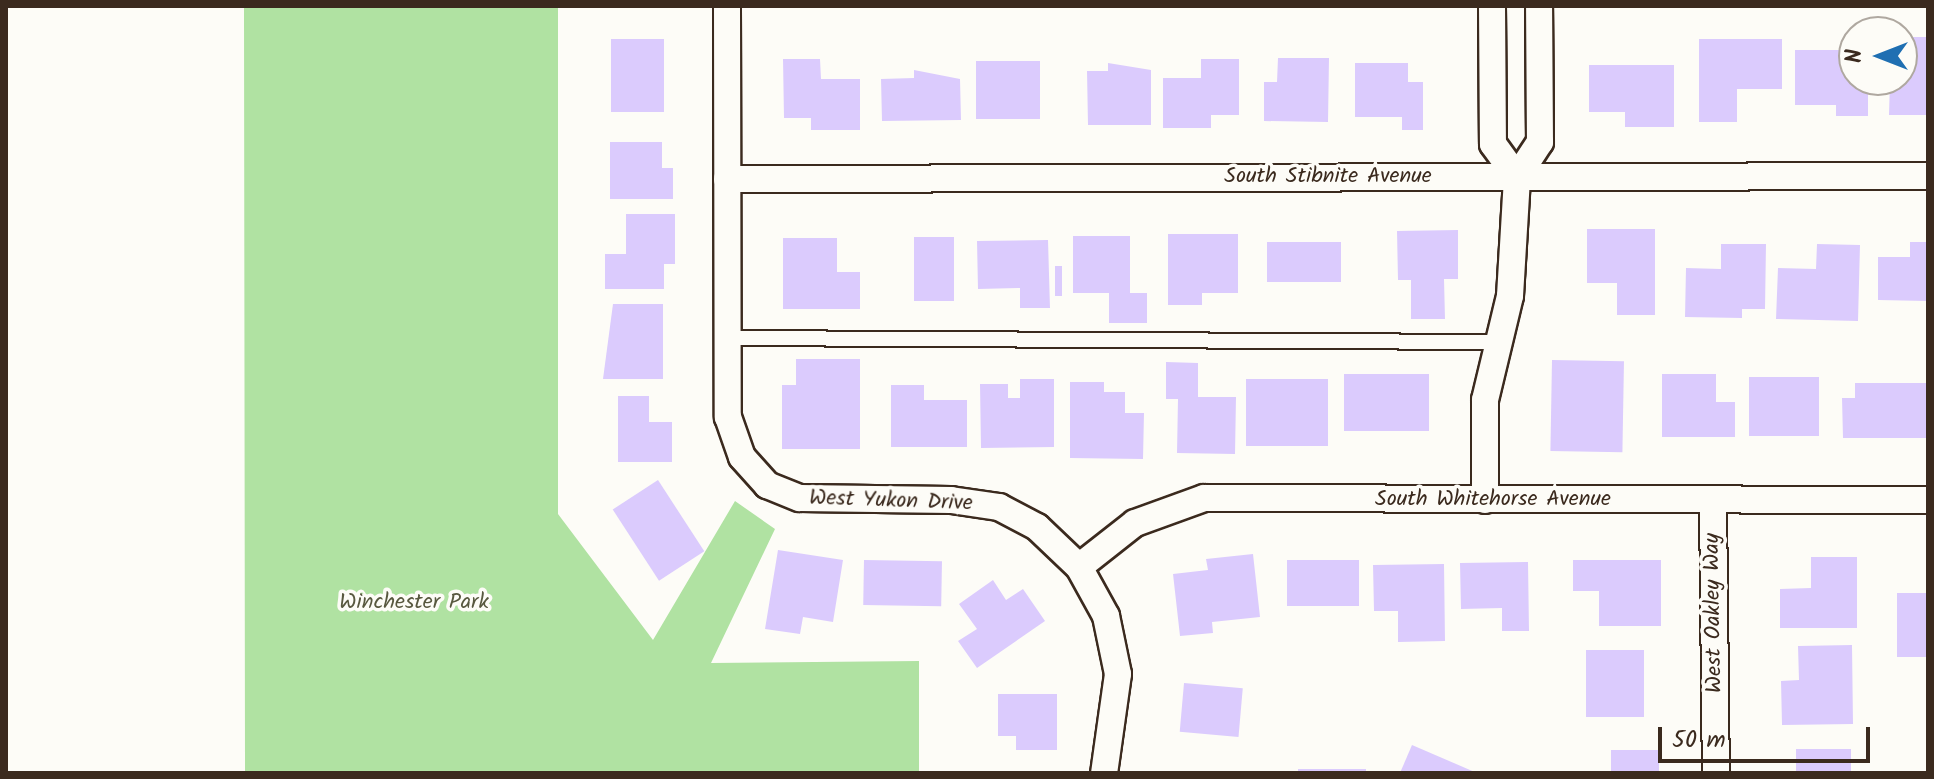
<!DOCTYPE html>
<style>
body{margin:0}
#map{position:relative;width:1934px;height:779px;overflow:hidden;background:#fdfcf7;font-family:Kalam,sans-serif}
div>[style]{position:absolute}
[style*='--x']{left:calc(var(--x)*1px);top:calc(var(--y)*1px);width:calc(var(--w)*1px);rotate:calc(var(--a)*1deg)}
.green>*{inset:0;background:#b0e2a2}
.building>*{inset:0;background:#dbcbfd;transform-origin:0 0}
.roads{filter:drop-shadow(2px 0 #3b2a1e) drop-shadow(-2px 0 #3b2a1e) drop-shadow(0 2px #3b2a1e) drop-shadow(0 -2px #3b2a1e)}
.lane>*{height:14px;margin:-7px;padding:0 7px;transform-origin:7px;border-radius:7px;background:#fdfcf7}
.street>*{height:26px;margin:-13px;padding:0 13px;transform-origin:13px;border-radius:13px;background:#fdfcf7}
span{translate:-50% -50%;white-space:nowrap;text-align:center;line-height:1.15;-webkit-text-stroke:7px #fdfcf7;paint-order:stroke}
.street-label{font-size:22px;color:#3b2a1e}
.park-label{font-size:22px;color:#58583f}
.frame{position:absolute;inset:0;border:8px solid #3b2a1e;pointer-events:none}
.north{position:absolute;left:1838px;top:16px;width:80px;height:80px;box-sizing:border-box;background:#fdfcf7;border:2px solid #afa8a0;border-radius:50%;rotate:270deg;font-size:22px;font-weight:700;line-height:32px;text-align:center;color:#3b2a1e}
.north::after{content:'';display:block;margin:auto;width:28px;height:36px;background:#1f6fb2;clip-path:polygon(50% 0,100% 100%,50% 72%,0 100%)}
.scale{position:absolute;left:1658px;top:727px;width:212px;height:36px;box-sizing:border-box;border:4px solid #3b2a1e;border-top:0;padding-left:10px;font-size:24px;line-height:28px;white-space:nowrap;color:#3b2a1e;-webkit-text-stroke:6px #fdfcf7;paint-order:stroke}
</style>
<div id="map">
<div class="green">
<div style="clip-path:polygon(244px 6px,558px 6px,558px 514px,653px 640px,735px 501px,775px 529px,711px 663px,919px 661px,919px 773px,245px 773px)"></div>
</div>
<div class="building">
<div style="clip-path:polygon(1902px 37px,1928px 37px,1928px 115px,1889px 115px,1890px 80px,1902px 80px)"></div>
<div style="left:611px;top:39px;width:53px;height:73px"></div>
<div style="clip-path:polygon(1699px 39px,1782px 39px,1782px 89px,1737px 89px,1737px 122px,1699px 122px)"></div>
<div style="clip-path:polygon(1795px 50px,1854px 50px,1854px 80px,1868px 80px,1868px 116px,1836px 116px,1836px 105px,1795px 105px)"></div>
<div style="clip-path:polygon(1278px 58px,1329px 58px,1328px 122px,1264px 121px,1264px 82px,1277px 82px)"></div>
<div style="clip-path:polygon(783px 59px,820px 59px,821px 79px,860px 79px,860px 130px,811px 130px,811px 118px,784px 118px)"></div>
<div style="clip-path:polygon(1201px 59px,1239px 59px,1239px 115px,1211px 115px,1211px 128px,1163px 128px,1163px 78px,1201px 78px)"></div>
<div style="left:976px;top:61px;width:64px;height:58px"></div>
<div style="clip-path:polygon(1108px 63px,1151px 70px,1151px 125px,1088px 125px,1087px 71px,1108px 71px)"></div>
<div style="clip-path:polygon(1355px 63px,1408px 63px,1408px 82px,1423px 82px,1423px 130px,1402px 130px,1402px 117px,1355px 117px)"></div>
<div style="clip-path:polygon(1589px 65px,1674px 65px,1674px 127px,1625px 127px,1625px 112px,1589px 112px)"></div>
<div style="clip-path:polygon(914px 70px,960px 79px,961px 120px,882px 121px,881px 79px,914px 78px)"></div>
<div style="clip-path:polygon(610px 142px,662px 142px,662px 168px,673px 168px,673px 199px,610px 199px)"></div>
<div style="clip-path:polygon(626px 214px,675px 214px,675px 264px,664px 264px,664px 289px,605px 289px,605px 254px,626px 254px)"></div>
<div style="clip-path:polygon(1587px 229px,1655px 229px,1655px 315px,1617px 315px,1617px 283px,1587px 283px)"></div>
<div style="clip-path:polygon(1458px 230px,1458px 279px,1444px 279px,1445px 319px,1411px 319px,1411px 280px,1398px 280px,1397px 231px)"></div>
<div style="clip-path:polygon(1168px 234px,1238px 234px,1238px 293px,1202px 293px,1202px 305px,1168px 305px)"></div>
<div style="clip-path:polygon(1073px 236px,1130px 236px,1130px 293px,1147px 293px,1147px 323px,1109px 323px,1109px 293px,1073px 293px)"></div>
<div style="left:914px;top:237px;width:40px;height:64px"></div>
<div style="clip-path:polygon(783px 238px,837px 238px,837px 272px,860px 272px,860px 309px,783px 309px)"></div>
<div style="clip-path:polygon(1048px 240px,1050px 308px,1020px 308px,1020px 288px,978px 289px,977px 241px)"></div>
<div style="left:1267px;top:242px;width:74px;height:40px"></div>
<div style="clip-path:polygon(1910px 242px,1928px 242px,1928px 301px,1878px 300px,1878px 257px,1910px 257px)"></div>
<div style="clip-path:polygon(1721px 244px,1766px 244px,1765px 309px,1742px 309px,1742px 318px,1685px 317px,1686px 268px,1721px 269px)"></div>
<div style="clip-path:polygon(1817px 244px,1860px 245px,1858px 321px,1776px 319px,1778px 268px,1816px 269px)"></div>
<div style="left:1055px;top:266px;width:7px;height:30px"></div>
<div style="clip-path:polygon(613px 304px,663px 304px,663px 379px,603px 379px)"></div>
<div style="clip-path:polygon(796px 359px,860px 359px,860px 449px,782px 449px,782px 385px,796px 385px)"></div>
<div style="left:1552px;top:360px;width:72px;height:91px;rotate:1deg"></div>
<div style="clip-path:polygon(1166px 362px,1198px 363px,1198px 397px,1236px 397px,1235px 454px,1177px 453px,1178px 399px,1166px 399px)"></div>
<div style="left:1344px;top:374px;width:85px;height:57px"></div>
<div style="clip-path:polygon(1662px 374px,1716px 374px,1716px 402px,1735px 402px,1735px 437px,1662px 437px)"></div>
<div style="left:1749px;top:377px;width:70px;height:59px"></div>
<div style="clip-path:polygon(1020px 379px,1054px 379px,1054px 447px,981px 448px,980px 384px,1008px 384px,1008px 398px,1020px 398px)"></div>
<div style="left:1246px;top:379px;width:82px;height:67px"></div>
<div style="clip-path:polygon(1070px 382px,1104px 382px,1104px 392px,1125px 392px,1125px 413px,1144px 413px,1143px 459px,1070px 458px)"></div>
<div style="clip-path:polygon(1855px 383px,1928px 383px,1928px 438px,1843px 438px,1842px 398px,1855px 398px)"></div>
<div style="clip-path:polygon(891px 385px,924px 385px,924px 400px,967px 400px,967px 447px,891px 447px)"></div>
<div style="clip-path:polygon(618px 396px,649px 396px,649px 422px,672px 422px,672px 462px,618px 462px)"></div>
<div style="left:658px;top:480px;width:85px;height:54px;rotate:57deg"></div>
<div style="clip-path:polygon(778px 550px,843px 560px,833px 622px,803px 617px,800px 634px,765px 629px)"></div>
<div style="clip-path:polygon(1253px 554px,1260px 617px,1212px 622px,1213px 633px,1180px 636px,1173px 574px,1208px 570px,1206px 559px)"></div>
<div style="clip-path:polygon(1811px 557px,1857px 557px,1857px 628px,1780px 628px,1780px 589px,1811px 588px)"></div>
<div style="left:864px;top:560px;width:78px;height:45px;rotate:1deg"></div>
<div style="left:1287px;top:560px;width:72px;height:46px"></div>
<div style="clip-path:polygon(1573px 560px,1661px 560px,1661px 626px,1599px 626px,1599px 591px,1573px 591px)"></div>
<div style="clip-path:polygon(1528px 562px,1529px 631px,1502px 631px,1502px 608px,1461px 609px,1460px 563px)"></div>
<div style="clip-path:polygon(1444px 564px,1445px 641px,1398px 642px,1398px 611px,1374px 611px,1373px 565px)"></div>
<div style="clip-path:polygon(993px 580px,1006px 600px,1023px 589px,1045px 621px,977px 668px,958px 641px,977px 629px,959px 604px)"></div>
<div style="left:1897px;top:593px;width:31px;height:64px"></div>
<div style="clip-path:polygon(1852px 645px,1853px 724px,1782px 725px,1781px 681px,1799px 680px,1798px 646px)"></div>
<div style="left:1586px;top:650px;width:58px;height:67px"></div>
<div style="left:1184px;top:683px;width:59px;height:49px;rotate:5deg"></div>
<div style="clip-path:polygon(998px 694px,1057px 694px,1057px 750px,1016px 750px,1016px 736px,998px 736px)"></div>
<div style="clip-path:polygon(1412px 745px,1477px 773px,1400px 773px)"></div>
<div style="left:1851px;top:749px;width:24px;height:55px;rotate:90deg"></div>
<div style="left:1611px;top:750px;width:48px;height:23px"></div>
<div style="left:1298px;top:769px;width:68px;height:4px"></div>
</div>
<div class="roads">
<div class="lane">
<div style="--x:728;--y:338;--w:771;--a:0.3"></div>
</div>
<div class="street">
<div style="--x:727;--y:6;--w:411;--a:89.9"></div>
<div style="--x:728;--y:417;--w:42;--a:70.7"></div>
<div style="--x:742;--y:457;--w:38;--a:48"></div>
<div style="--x:767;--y:485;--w:35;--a:22"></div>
<div style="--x:800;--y:498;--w:151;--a:0.8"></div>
<div style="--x:951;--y:500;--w:49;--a:8.3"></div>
<div style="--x:999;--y:507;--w:43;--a:27.8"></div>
<div style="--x:1037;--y:527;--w:58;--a:43.6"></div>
<div style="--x:1079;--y:567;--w:56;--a:61.1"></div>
<div style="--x:1106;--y:616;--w:59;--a:78.3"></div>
<div style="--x:1118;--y:674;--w:100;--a:98"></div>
<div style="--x:1492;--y:6;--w:138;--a:89.6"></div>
<div style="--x:1493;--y:144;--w:41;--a:54"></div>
<div style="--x:727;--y:179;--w:1201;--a:-0.14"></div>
<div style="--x:1485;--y:500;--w:100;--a:-90"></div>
<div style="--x:1485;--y:400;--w:107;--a:-76.5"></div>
<div style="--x:1510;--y:296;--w:119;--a:-86.6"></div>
<div style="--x:1517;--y:177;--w:42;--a:-56.7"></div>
<div style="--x:1540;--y:142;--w:136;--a:-90.4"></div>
<div style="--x:1713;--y:500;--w:273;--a:89.4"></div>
<div style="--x:1079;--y:567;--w:71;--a:-38.2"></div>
<div style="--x:1135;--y:523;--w:73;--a:-19.9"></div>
<div style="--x:1204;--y:498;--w:724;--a:0.16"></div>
</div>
</div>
<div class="street-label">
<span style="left:1328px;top:177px">South Stibnite Avenue</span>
<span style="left:1493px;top:500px">South Whitehorse Avenue</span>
<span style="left:891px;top:501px;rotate:2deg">West Yukon Drive</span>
<span style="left:1714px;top:613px;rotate:-91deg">West Oakley Way</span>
</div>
<div class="park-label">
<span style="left:414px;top:603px">Winchester Park</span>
</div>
<div class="frame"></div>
<div class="north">N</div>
<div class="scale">50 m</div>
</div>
